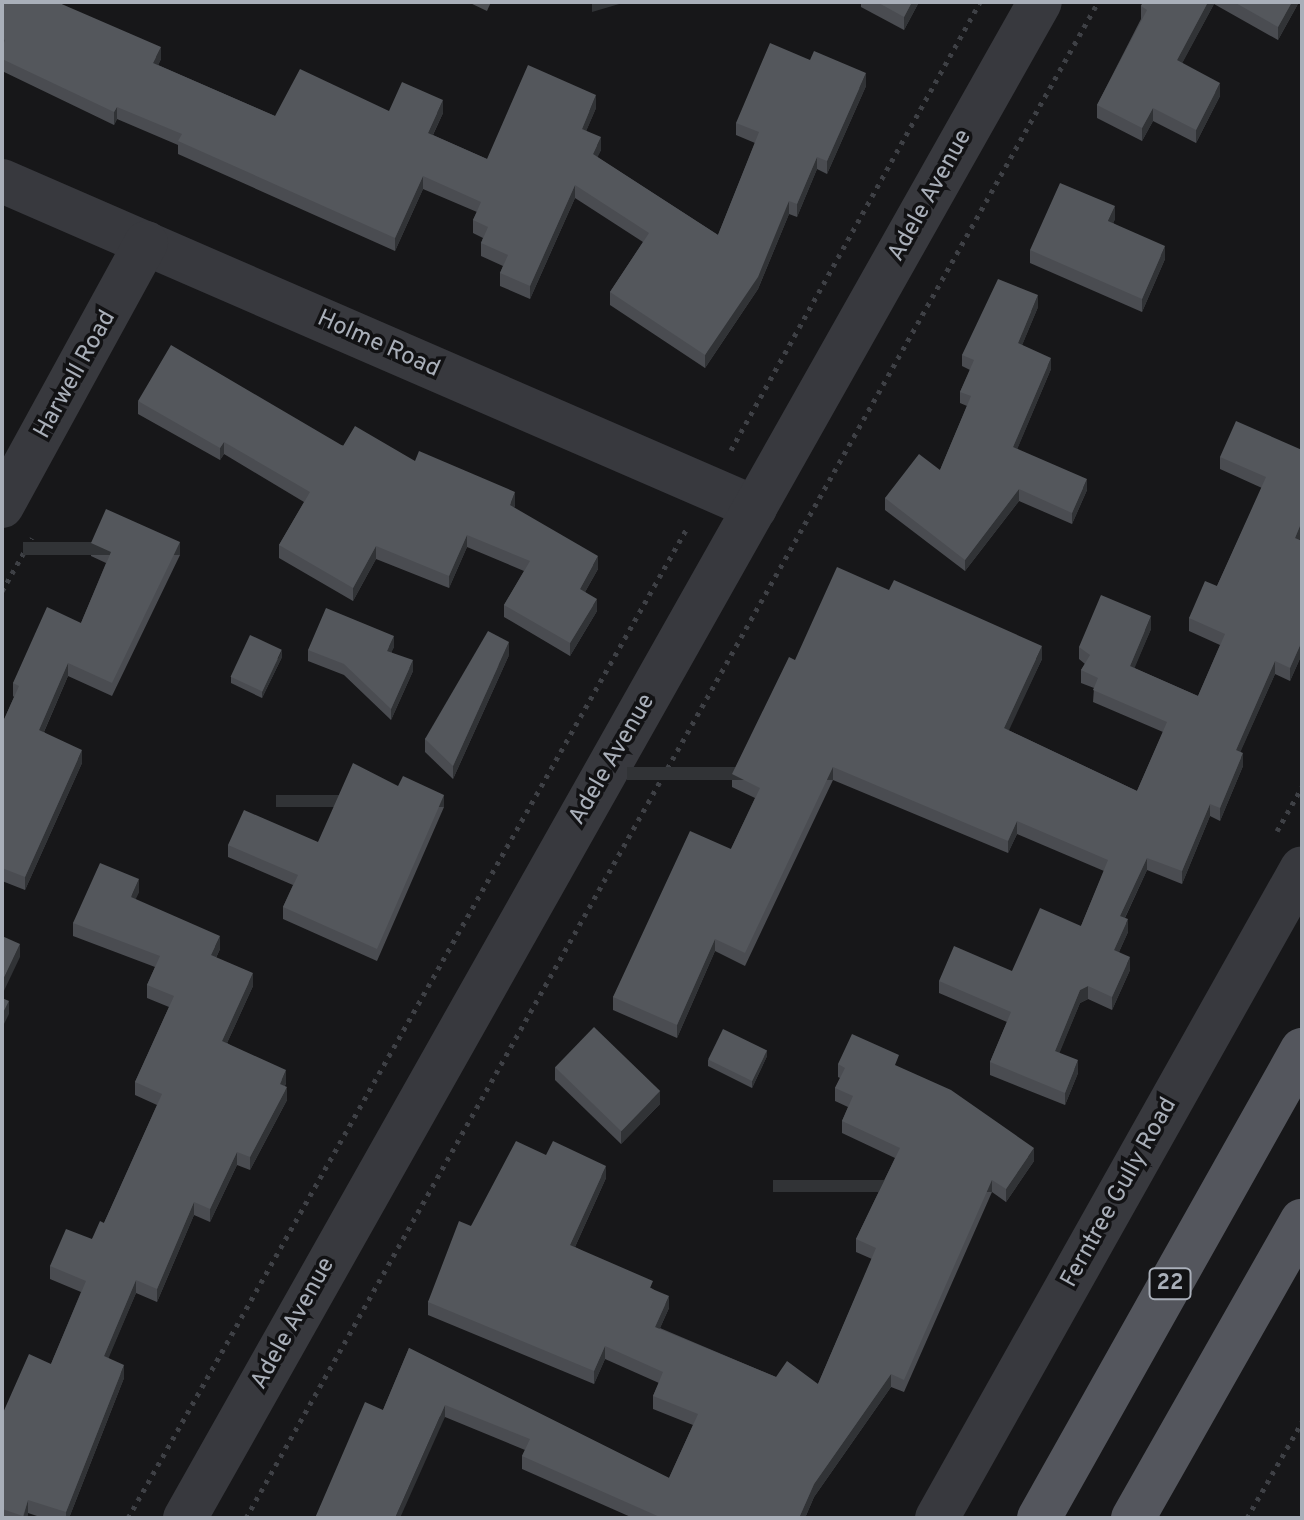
<!DOCTYPE html>
<style>
body{margin:0}
#map{position:relative;width:1304px;height:1520px;overflow:hidden;background:#171719;font-family:Overpass,sans-serif}
div>[style]{position:absolute}
[style*='--x']{left:calc(var(--x)*1px);top:calc(var(--y)*1px);width:calc(var(--w)*1px);rotate:calc(var(--a)*1deg)}
.path>*{height:5px;margin-top:-2.5px;transform-origin:0;background:repeating-linear-gradient(90deg,#3e4045 0 4px,transparent 0 10px)}
.minor>*{height:44px;margin:-22px;padding:0 22px;transform-origin:22px;border-radius:22px;background:#38393e}
.primary>*{height:44px;margin:-22px;padding:0 22px;transform-origin:22px;border-radius:22px;background:#54565d}
.wall>*{inset:0;background:#4a4c51}
.shaded-wall>*{inset:0;background:#313336;transform-origin:0 0}
.building>*{inset:0;background:#54575c;transform-origin:0 0}
span{translate:-50% -50%;white-space:nowrap;text-align:center;line-height:1.15;-webkit-text-stroke:7px #121214;paint-order:stroke}
.shield-label span{padding:2px 6px;background:#121214;border:2px solid;border-radius:6px;-webkit-text-stroke-width:0}
.shield-label{font-size:22px;color:#a9afb9;font-weight:700}
.street-label{font-size:24px;color:#a9afb9}
.frame{position:absolute;inset:0;border:4px solid #a9afb9;pointer-events:none}
</style>
<div id="map">
<div class="path">
<div style="--x:731;--y:450;--w:513;--a:-60.93"></div>
<div style="--x:2;--y:591;--w:61;--a:-60.5"></div>
<div style="--x:1277;--y:831;--w:51;--a:-60.4"></div>
<div style="--x:128;--y:1518;--w:1139;--a:-60.55"></div>
<div style="--x:246;--y:1518;--w:1739;--a:-60.66"></div>
<div style="--x:1247;--y:1518;--w:111;--a:-60.2"></div>
</div>
<div class="minor">
<div style="--x:2;--y:181;--w:821;--a:23.47"></div>
<div style="--x:2;--y:506;--w:300;--a:-61.3"></div>
<div style="--x:185;--y:1518;--w:1740;--a:-60.58"></div>
<div style="--x:937;--y:1518;--w:745;--a:-60.68"></div>
</div>
<div class="primary">
<div style="--x:1039;--y:1518;--w:537;--a:-60.67"></div>
<div style="--x:1133;--y:1518;--w:342;--a:-60.4"></div>
</div>
<div class="wall">
<div style="clip-path:polygon(2px 2px,161px 59px,158px 65px,275px 116px,389px 111px,443px 113px,433px 135px,487px 159px,596px 108px,586px 131px,601px 150px,597px 157px,718px 235px,755px 143px,736px 135px,736px 123px,866px 86px,827px 174px,817px 169px,797px 217px,789px 214px,758px 289px,705px 368px,610px 305px,610px 292px,643px 242px,575px 198px,530px 299px,500px 286px,500px 273px,503px 266px,481px 256px,481px 243px,483px 238px,473px 233px,473px 220px,477px 212px,423px 189px,395px 251px,178px 154px,178px 145px,117px 119px,114px 125px,2px 71px)"></div>
<div style="clip-path:polygon(468px 2px,491px 2px,487px 11px)"></div>
<div style="clip-path:polygon(861px 2px,919px 2px,904px 30px,861px 7px)"></div>
<div style="clip-path:polygon(1143px 2px,1299px 2px,1278px 40px,1214px 4px,1182px 63px,1220px 96px,1196px 143px,1153px 121px,1142px 141px,1097px 118px,1097px 105px,1141px 19px,1141px 6px)"></div>
<div style="clip-path:polygon(1115px 219px,1113px 223px,1165px 259px,1142px 312px,1030px 263px,1030px 250px)"></div>
<div style="clip-path:polygon(1038px 307px,1022px 345px,1051px 369px,1017px 449px,1087px 490px,1072px 524px,1019px 501px,965px 571px,885px 510px,885px 498px,940px 470px,967px 406px,960px 403px,960px 392px,970px 370px,962px 366px,962px 355px)"></div>
<div style="clip-path:polygon(138px 401px,415px 461px,515px 505px,514px 508px,598px 569px,585px 592px,597px 611px,570px 656px,504px 617px,504px 605px,524px 571px,467px 547px,449px 588px,376px 559px,353px 601px,279px 558px,279px 545px,304px 502px,224px 454px,220px 460px,138px 414px)"></div>
<div style="clip-path:polygon(1302px 450px,1302px 534px,1299px 540px,1302px 541px,1302px 654px,1290px 681px,1275px 674px,1240px 752px,1243px 766px,1220px 821px,1210px 816px,1182px 884px,1147px 870px,1125px 918px,1128px 932px,1119px 952px,1130px 970px,1112px 1010px,1088px 999px,1080px 1003px,1059px 1053px,1078px 1073px,1065px 1105px,990px 1075px,990px 1062px,1007px 1022px,939px 993px,939px 981px,1012px 971px,1081px 926px,1104px 871px,1017px 834px,1008px 853px,833px 780px,745px 966px,715px 951px,677px 1038px,613px 1010px,613px 997px,731px 849px,755px 798px,732px 787px,732px 774px,795px 660px,1042px 659px,1008px 730px,1137px 791px,1163px 732px,1093px 702px,1094px 688px,1081px 683px,1081px 670px,1085px 664px,1079px 659px,1079px 647px,1151px 629px,1134px 668px,1198px 696px,1220px 645px,1189px 631px,1189px 618px,1217px 586px,1262px 488px,1220px 469px,1220px 457px)"></div>
<div style="clip-path:polygon(91px 543px,180px 555px,112px 696px,68px 676px,44px 732px,82px 763px,25px 890px,2px 881px,2px 724px,14px 697px,13px 696px,13px 683px,81px 623px,106px 563px,91px 556px)"></div>
<div style="clip-path:polygon(394px 647px,391px 652px,413px 671px,391px 720px,344px 675px,308px 661px,308px 650px)"></div>
<div style="clip-path:polygon(509px 655px,453px 779px,425px 752px,425px 739px)"></div>
<div style="clip-path:polygon(282px 657px,262px 698px,231px 683px,231px 677px)"></div>
<div style="clip-path:polygon(398px 786px,444px 807px,377px 961px,283px 919px,283px 907px,293px 885px,228px 857px,228px 845px,318px 842px)"></div>
<div style="clip-path:polygon(139px 892px,135px 899px,220px 949px,216px 958px,253px 986px,227px 1043px,286px 1083px,285px 1086px,287px 1100px,250px 1170px,237px 1165px,210px 1222px,194px 1215px,157px 1302px,136px 1293px,108px 1358px,124px 1378px,69px 1518px,43px 1518px,28px 1513px,27px 1518px,2px 1518px,2px 1415px,51px 1364px,81px 1292px,50px 1279px,50px 1266px,92px 1239px,104px 1223px,157px 1105px,135px 1095px,135px 1082px,169px 1007px,147px 998px,147px 985px,155px 967px,73px 936px,73px 923px)"></div>
<div style="clip-path:polygon(767px 1056px,752px 1088px,708px 1066px,708px 1060px)"></div>
<div style="clip-path:polygon(838px 1064px,899px 1067px,1034px 1161px,1006px 1202px,992px 1192px,904px 1392px,891px 1387px,814px 1497px,805px 1518px,633px 1518px,522px 1469px,522px 1456px,525px 1450px,445px 1417px,383px 1410px,409px 1348px,669px 1478px,693px 1425px,653px 1409px,653px 1396px,659px 1383px,605px 1359px,594px 1384px,428px 1315px,428px 1302px,471px 1226px,546px 1155px,606px 1178px,575px 1247px,653px 1289px,669px 1308px,660px 1328px,776px 1377px,818px 1384px,872px 1259px,856px 1252px,856px 1239px,895px 1158px,842px 1133px,842px 1121px,848px 1107px,835px 1101px,835px 1088px,840px 1078px,838px 1077px)"></div>
<div style="clip-path:polygon(555px 1067px,660px 1104px,621px 1144px,555px 1080px)"></div>
</div>
<div class="shaded-wall">
<div style="clip-path:polygon(592px 2px,626px 2px,592px 12px)"></div>
<div style="clip-path:polygon(912px 2px,919px 2px,904px 30px,904px 17px)"></div>
<div style="clip-path:polygon(1208px 2px,1214px 2px,1214px 4px,1177px 73px,1177px 60px)"></div>
<div style="clip-path:polygon(1292px 2px,1299px 2px,1278px 40px,1278px 27px)"></div>
<div style="clip-path:polygon(161px 47px,161px 59px,153px 76px,153px 63px)"></div>
<div style="clip-path:polygon(866px 73px,866px 86px,827px 174px,827px 161px)"></div>
<div style="clip-path:polygon(1220px 83px,1220px 96px,1196px 143px,1196px 130px)"></div>
<div style="clip-path:polygon(596px 95px,596px 108px,582px 141px,582px 129px)"></div>
<div style="clip-path:polygon(443px 100px,443px 113px,428px 145px,428px 133px)"></div>
<div style="clip-path:polygon(117px 107px,117px 119px,114px 125px,114px 112px)"></div>
<div style="clip-path:polygon(1153px 108px,1153px 121px,1142px 141px,1142px 128px)"></div>
<div style="clip-path:polygon(601px 137px,601px 150px,593px 167px,593px 154px)"></div>
<div style="clip-path:polygon(817px 157px,817px 169px,797px 217px,797px 204px)"></div>
<div style="clip-path:polygon(423px 176px,423px 189px,395px 251px,395px 238px)"></div>
<div style="clip-path:polygon(575px 185px,575px 198px,530px 299px,530px 286px)"></div>
<div style="clip-path:polygon(789px 201px,789px 214px,758px 289px,705px 368px,705px 355px)"></div>
<div style="clip-path:polygon(1115px 206px,1115px 219px,1108px 234px,1108px 221px)"></div>
<div style="clip-path:polygon(1165px 246px,1165px 259px,1142px 312px,1142px 299px)"></div>
<div style="clip-path:polygon(1038px 295px,1038px 307px,1018px 355px,1018px 343px)"></div>
<div style="clip-path:polygon(1051px 358px,1051px 369px,1013px 459px,1013px 447px)"></div>
<div style="clip-path:polygon(224px 442px,224px 454px,220px 460px,220px 448px)"></div>
<div style="clip-path:polygon(1087px 479px,1087px 490px,1072px 524px,1072px 513px)"></div>
<div style="clip-path:polygon(1019px 489px,1019px 501px,965px 571px,965px 560px)"></div>
<div style="clip-path:polygon(515px 492px,515px 505px,510px 518px,510px 505px)"></div>
<div style="clip-path:polygon(1302px 521px,1302px 534px,1295px 550px,1295px 538px)"></div>
<div style="clip-path:polygon(467px 535px,467px 547px,449px 588px,449px 576px)"></div>
<div style="left:180px;top:542px;width:13px;height:157px;rotate:90deg"></div>
<div style="clip-path:polygon(376px 546px,376px 559px,353px 601px,353px 588px)"></div>
<div style="clip-path:polygon(598px 556px,598px 569px,580px 601px,580px 589px)"></div>
<div style="clip-path:polygon(597px 599px,597px 611px,570px 656px,570px 643px)"></div>
<div style="clip-path:polygon(1151px 616px,1151px 629px,1130px 679px,1130px 666px)"></div>
<div style="clip-path:polygon(394px 636px,394px 647px,387px 662px,387px 651px)"></div>
<div style="clip-path:polygon(1302px 641px,1302px 654px,1290px 681px,1290px 668px)"></div>
<div style="clip-path:polygon(509px 642px,509px 655px,453px 779px,453px 766px)"></div>
<div style="clip-path:polygon(1042px 646px,1042px 659px,1004px 741px,1004px 728px)"></div>
<div style="clip-path:polygon(282px 650px,282px 657px,262px 698px,262px 692px)"></div>
<div style="clip-path:polygon(413px 660px,413px 671px,391px 720px,391px 709px)"></div>
<div style="clip-path:polygon(1275px 661px,1275px 674px,1236px 762px,1236px 750px)"></div>
<div style="clip-path:polygon(68px 663px,68px 676px,39px 743px,39px 730px)"></div>
<div style="clip-path:polygon(82px 750px,82px 763px,25px 890px,25px 877px)"></div>
<div style="clip-path:polygon(1243px 753px,1243px 766px,1220px 821px,1220px 808px)"></div>
<div style="left:833px;top:767px;width:13px;height:206px;rotate:90deg"></div>
<div style="left:444px;top:795px;width:12px;height:168px;rotate:90deg"></div>
<div style="clip-path:polygon(1210px 804px,1210px 816px,1182px 884px,1182px 871px)"></div>
<div style="clip-path:polygon(1017px 821px,1017px 834px,1008px 853px,1008px 841px)"></div>
<div style="clip-path:polygon(1147px 858px,1147px 870px,1120px 928px,1120px 916px)"></div>
<div style="clip-path:polygon(139px 879px,139px 892px,131px 910px,131px 897px)"></div>
<div style="clip-path:polygon(1128px 919px,1128px 932px,1114px 963px,1114px 950px)"></div>
<div style="clip-path:polygon(220px 936px,220px 949px,211px 968px,211px 955px)"></div>
<div style="clip-path:polygon(715px 939px,715px 951px,677px 1038px,677px 1025px)"></div>
<div style="clip-path:polygon(20px 944px,20px 957px,2px 995px,2px 982px)"></div>
<div style="clip-path:polygon(1130px 957px,1130px 970px,1112px 1010px,1112px 997px)"></div>
<div style="clip-path:polygon(253px 973px,253px 986px,222px 1054px,222px 1041px)"></div>
<div style="clip-path:polygon(1088px 986px,1088px 999px,1080px 1003px,1055px 1064px,1055px 1051px,1080px 990px)"></div>
<div style="clip-path:polygon(9px 1001px,9px 1014px,2px 1028px,2px 1015px)"></div>
<div style="clip-path:polygon(767px 1050px,767px 1056px,752px 1088px,752px 1081px)"></div>
<div style="clip-path:polygon(1078px 1060px,1078px 1073px,1065px 1105px,1065px 1093px)"></div>
<div style="clip-path:polygon(286px 1070px,286px 1083px,280px 1097px,280px 1084px)"></div>
<div style="clip-path:polygon(287px 1087px,287px 1100px,250px 1170px,250px 1157px)"></div>
<div style="clip-path:polygon(660px 1091px,660px 1104px,621px 1144px,621px 1131px)"></div>
<div style="clip-path:polygon(1034px 1148px,1034px 1161px,1006px 1202px,1006px 1189px)"></div>
<div style="clip-path:polygon(237px 1152px,237px 1165px,210px 1222px,210px 1209px)"></div>
<div style="clip-path:polygon(606px 1166px,606px 1178px,570px 1258px,570px 1245px)"></div>
<div style="left:992px;top:1180px;width:12px;height:219px;rotate:90deg"></div>
<div style="clip-path:polygon(194px 1202px,194px 1215px,157px 1302px,157px 1289px)"></div>
<div style="clip-path:polygon(136px 1280px,136px 1293px,104px 1369px,104px 1356px)"></div>
<div style="clip-path:polygon(669px 1296px,669px 1308px,655px 1339px,655px 1327px)"></div>
<div style="clip-path:polygon(605px 1346px,605px 1359px,594px 1384px,594px 1371px)"></div>
<div style="clip-path:polygon(124px 1365px,124px 1378px,69px 1518px,66px 1518px,66px 1512px)"></div>
<div style="clip-path:polygon(891px 1374px,891px 1387px,814px 1497px,805px 1518px,799px 1518px,814px 1484px)"></div>
<div style="clip-path:polygon(445px 1405px,445px 1417px,400px 1518px,395px 1518px)"></div>
<div style="clip-path:polygon(28px 1500px,28px 1513px,27px 1518px,23px 1518px)"></div>
</div>
<div class="building">
<div style="clip-path:polygon(2px 2px,57px 2px,161px 47px,153px 63px,275px 116px,300px 69px,389px 111px,402px 82px,443px 100px,428px 133px,487px 159px,528px 65px,596px 95px,582px 129px,601px 137px,593px 154px,718px 235px,759px 132px,736px 123px,770px 43px,810px 60px,814px 51px,866px 73px,827px 161px,817px 157px,797px 204px,789px 201px,758px 277px,705px 355px,610px 292px,649px 233px,575px 185px,530px 286px,500px 273px,508px 255px,481px 243px,488px 227px,473px 220px,481px 202px,423px 176px,395px 238px,178px 141px,182px 134px,117px 107px,114px 112px,2px 59px,2px 48px,5px 40px,2px 39px)"></div>
<div style="clip-path:polygon(877px 2px,912px 2px,904px 17px)"></div>
<div style="clip-path:polygon(1143px 2px,1208px 2px,1177px 60px,1220px 83px,1196px 130px,1153px 108px,1142px 128px,1097px 105px,1147px 10px,1141px 6px)"></div>
<div style="clip-path:polygon(1234px 2px,1292px 2px,1278px 27px)"></div>
<div style="clip-path:polygon(1060px 183px,1115px 206px,1108px 221px,1165px 246px,1142px 299px,1030px 250px)"></div>
<div style="clip-path:polygon(998px 279px,1038px 295px,1018px 343px,1051px 358px,1013px 447px,1087px 479px,1072px 513px,1019px 489px,965px 560px,885px 498px,919px 454px,940px 470px,971px 396px,960px 392px,974px 360px,962px 355px)"></div>
<div style="clip-path:polygon(171px 345px,343px 446px,355px 426px,415px 461px,419px 451px,515px 492px,510px 505px,598px 556px,580px 589px,597px 599px,570px 643px,504px 605px,530px 561px,467px 535px,449px 576px,376px 546px,353px 588px,279px 545px,310px 492px,224px 442px,220px 448px,138px 401px)"></div>
<div style="clip-path:polygon(1236px 421px,1302px 450px,1302px 521px,1295px 538px,1302px 541px,1302px 619px,1300px 623px,1302px 624px,1302px 641px,1290px 668px,1275px 661px,1236px 750px,1243px 753px,1220px 808px,1210px 804px,1182px 871px,1147px 858px,1120px 916px,1128px 919px,1114px 950px,1130px 957px,1112px 997px,1088px 986px,1080px 990px,1055px 1051px,1078px 1060px,1065px 1093px,990px 1062px,1011px 1012px,939px 981px,954px 946px,1012px 971px,1040px 908px,1081px 926px,1108px 860px,1017px 821px,1008px 841px,833px 767px,745px 953px,715px 939px,677px 1025px,613px 997px,690px 831px,731px 849px,760px 788px,732px 774px,789px 657px,795px 660px,837px 567px,889px 590px,894px 580px,1042px 646px,1004px 728px,1137px 791px,1167px 722px,1093px 690px,1098px 678px,1081px 670px,1090px 655px,1079px 647px,1101px 595px,1151px 616px,1130px 666px,1198px 696px,1225px 634px,1189px 618px,1205px 581px,1217px 586px,1266px 477px,1220px 457px)"></div>
<div style="clip-path:polygon(106px 509px,180px 542px,112px 683px,68px 663px,39px 730px,82px 750px,25px 877px,2px 868px,2px 724px,19px 686px,13px 683px,47px 607px,81px 623px,111px 552px,91px 543px)"></div>
<div style="clip-path:polygon(326px 608px,394px 636px,387px 651px,413px 660px,391px 709px,344px 664px,308px 650px)"></div>
<div style="clip-path:polygon(488px 631px,509px 642px,453px 766px,425px 739px)"></div>
<div style="left:250px;top:635px;width:35px;height:46px;rotate:25deg"></div>
<div style="clip-path:polygon(353px 763px,398px 786px,403px 776px,444px 795px,377px 949px,283px 907px,298px 875px,228px 845px,244px 810px,318px 842px)"></div>
<div style="clip-path:polygon(100px 863px,139px 879px,131px 897px,220px 936px,211px 955px,253px 973px,222px 1041px,286px 1070px,280px 1084px,287px 1087px,250px 1157px,237px 1152px,210px 1209px,194px 1202px,157px 1289px,136px 1280px,104px 1356px,124px 1365px,66px 1512px,28px 1500px,23px 1516px,2px 1509px,2px 1415px,29px 1354px,51px 1364px,86px 1281px,50px 1266px,66px 1229px,92px 1239px,100px 1221px,104px 1223px,162px 1094px,135px 1082px,174px 996px,147px 985px,160px 956px,73px 923px)"></div>
<div style="clip-path:polygon(2px 936px,20px 944px,2px 982px)"></div>
<div style="clip-path:polygon(2px 998px,9px 1001px,2px 1015px)"></div>
<div style="left:594px;top:1027px;width:92px;height:56px;rotate:44deg"></div>
<div style="left:723px;top:1029px;width:49px;height:34px;rotate:26deg"></div>
<div style="clip-path:polygon(852px 1034px,899px 1055px,895px 1065px,951px 1090px,1034px 1148px,1006px 1189px,992px 1180px,904px 1380px,891px 1374px,814px 1484px,799px 1518px,662px 1518px,522px 1456px,530px 1439px,445px 1405px,395px 1518px,315px 1518px,365px 1402px,383px 1410px,409px 1348px,669px 1478px,698px 1414px,653px 1396px,663px 1372px,605px 1346px,594px 1371px,428px 1302px,459px 1221px,471px 1226px,516px 1141px,546px 1155px,553px 1141px,606px 1166px,570px 1245px,653px 1281px,650px 1288px,669px 1296px,655px 1327px,776px 1377px,787px 1361px,818px 1384px,876px 1248px,856px 1239px,900px 1148px,842px 1121px,853px 1096px,835px 1088px,845px 1068px,838px 1064px)"></div>
</div>
<div class="shield-label">
<span style="left:1170px;top:1284px">22</span>
</div>
<div class="street-label">
<span style="left:931px;top:196px;rotate:-61deg">Adele Avenue</span>
<span style="left:378px;top:345px;rotate:24deg">Holme Road</span>
<span style="left:76px;top:375px;rotate:-61deg">Harwell Road</span>
<span style="left:613px;top:760px;rotate:-60deg">Adele Avenue</span>
<span style="left:1120px;top:1193px;rotate:-61deg">Ferntree Gully Road</span>
<span style="left:294px;top:1324px;rotate:-61deg">Adele Avenue</span>
</div>
<div class="frame"></div>
</div>
